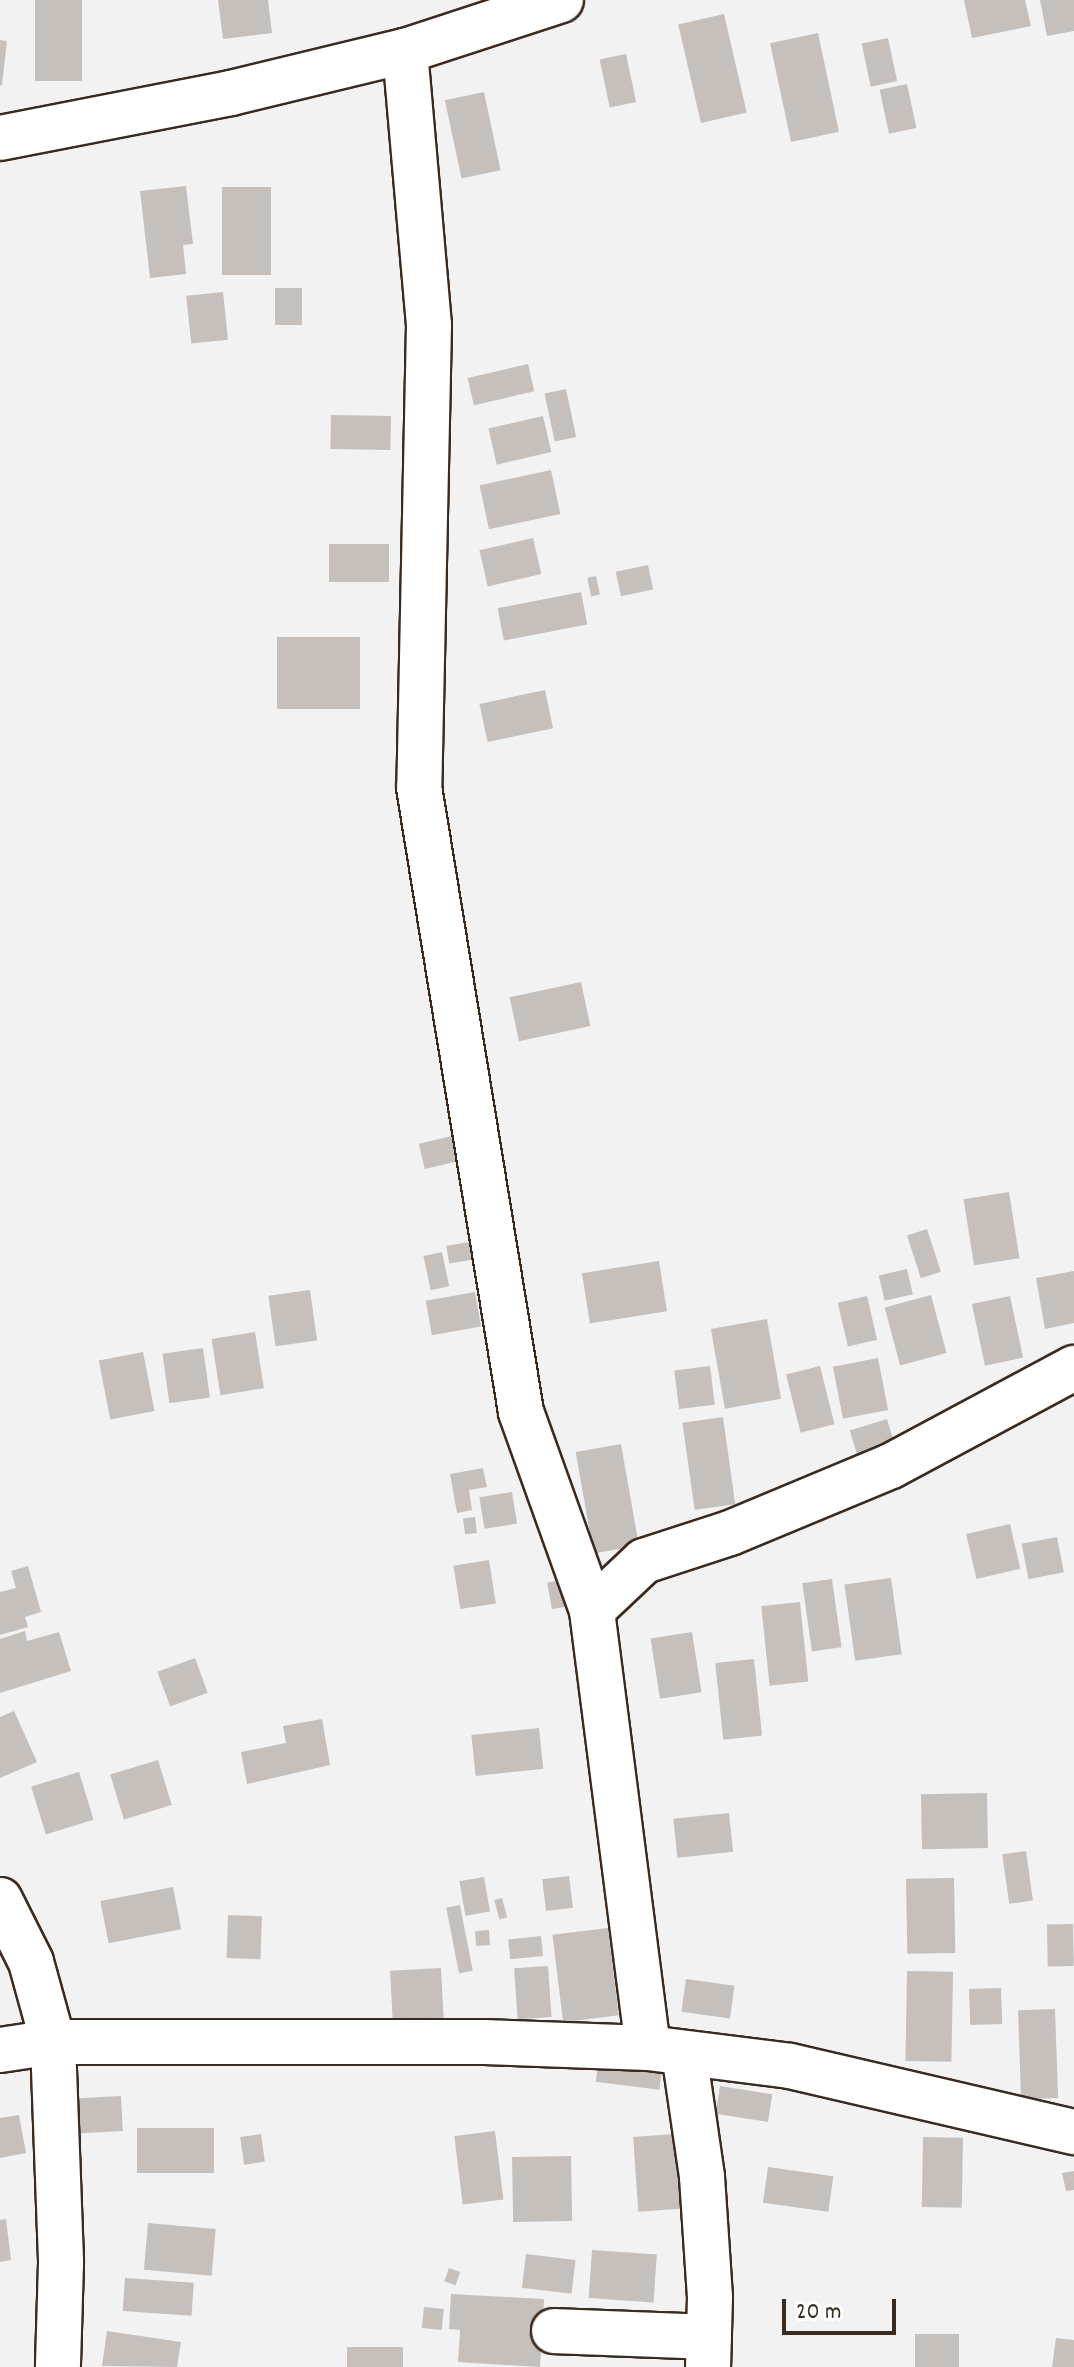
<!DOCTYPE html>
<style>
body{margin:0}
#map{position:relative;width:1074px;height:2367px;overflow:hidden;background:#f3f2f2;font-family:Dekko,sans-serif}
div>[style]{position:absolute}
[style*='--x']{left:calc(var(--x)*1px);top:calc(var(--y)*1px);width:calc(var(--w)*1px);rotate:calc(var(--a)*1deg)}
.building>*{inset:0;background:#c6c0bd;transform-origin:0 0}
.roads{filter:drop-shadow(2px 0 #3b2a1e) drop-shadow(-2px 0 #3b2a1e) drop-shadow(0 2px #3b2a1e) drop-shadow(0 -2px #3b2a1e)}
.minor>*{height:44px;margin:-22px;padding:0 22px;transform-origin:22px;border-radius:22px;background:#fff}
.tertiary>*{height:44px;margin:-22px;padding:0 22px;transform-origin:22px;border-radius:22px;background:#fff}
span{translate:-50% -50%;white-space:nowrap;text-align:center;line-height:1.15;-webkit-text-stroke:7px #fff;paint-order:stroke}
.scale{position:absolute;left:782px;top:2299px;width:114px;height:36px;box-sizing:border-box;border:4px solid #3b2a1e;border-top:0;padding-left:10px;font-size:24px;line-height:28px;white-space:nowrap;color:#3b2a1e;-webkit-text-stroke:6px #fff;paint-order:stroke}
</style>
<div id="map">
<div class="building">
<div style="left:35px;top:0;width:47px;height:81px"></div>
<div style="clip-path:polygon(218px 0,268px 0,272px 33px,223px 39px)"></div>
<div style="clip-path:polygon(964px 0,1025px 0,1031px 26px,972px 38px)"></div>
<div style="clip-path:polygon(1040px 0,1074px 0,1074px 31px,1047px 36px)"></div>
<div style="left:724px;top:14px;width:101px;height:47px;rotate:77deg"></div>
<div style="left:818px;top:33px;width:101px;height:49px;rotate:78deg"></div>
<div style="left:888px;top:38px;width:44px;height:27px;rotate:78deg"></div>
<div style="clip-path:polygon(0 40px,7px 41px,2px 85px,0 85px)"></div>
<div style="left:626px;top:54px;width:49px;height:27px;rotate:78deg"></div>
<div style="left:907px;top:84px;width:45px;height:28px;rotate:78deg"></div>
<div style="left:484px;top:92px;width:80px;height:40px;rotate:78deg"></div>
<div style="clip-path:polygon(186px 186px,193px 244px,183px 245px,186px 274px,150px 278px,140px 191px)"></div>
<div style="left:222px;top:187px;width:49px;height:88px"></div>
<div style="left:275px;top:288px;width:27px;height:37px"></div>
<div style="left:223px;top:292px;width:48px;height:37px;rotate:84deg"></div>
<div style="left:528px;top:364px;width:28px;height:62px;rotate:77deg"></div>
<div style="left:566px;top:389px;width:49px;height:22px;rotate:78deg"></div>
<div style="left:331px;top:415px;width:60px;height:34px;rotate:1deg"></div>
<div style="left:543px;top:416px;width:37px;height:56px;rotate:77deg"></div>
<div style="left:551px;top:470px;width:45px;height:73px;rotate:78deg"></div>
<div style="left:533px;top:538px;width:37px;height:55px;rotate:77deg"></div>
<div style="left:329px;top:544px;width:60px;height:38px"></div>
<div style="left:648px;top:565px;width:25px;height:33px;rotate:78deg"></div>
<div style="left:596px;top:576px;width:19px;height:9px;rotate:78deg"></div>
<div style="left:581px;top:592px;width:33px;height:85px;rotate:79deg"></div>
<div style="left:277px;top:637px;width:83px;height:72px"></div>
<div style="left:545px;top:690px;width:39px;height:67px;rotate:78deg"></div>
<div style="left:581px;top:982px;width:45px;height:73px;rotate:78deg"></div>
<div style="left:452px;top:1136px;width:26px;height:34px;rotate:77deg"></div>
<div style="left:1009px;top:1192px;width:67px;height:46px;rotate:81deg"></div>
<div style="left:927px;top:1229px;width:45px;height:21px;rotate:72deg"></div>
<div style="left:476px;top:1241px;width:18px;height:30px;rotate:81deg"></div>
<div style="left:442px;top:1252px;width:35px;height:19px;rotate:78deg"></div>
<div style="left:659px;top:1261px;width:51px;height:78px;rotate:81deg"></div>
<div style="left:907px;top:1269px;width:26px;height:29px;rotate:77deg"></div>
<div style="clip-path:polygon(1074px 1271px,1074px 1323px,1045px 1329px,1036px 1278px)"></div>
<div style="left:310px;top:1290px;width:51px;height:42px;rotate:82deg"></div>
<div style="left:475px;top:1292px;width:35px;height:50px;rotate:80deg"></div>
<div style="left:931px;top:1295px;width:60px;height:48px;rotate:75deg"></div>
<div style="left:867px;top:1296px;width:45px;height:30px;rotate:77deg"></div>
<div style="left:1010px;top:1296px;width:63px;height:39px;rotate:78deg"></div>
<div style="left:767px;top:1319px;width:81px;height:57px;rotate:80deg"></div>
<div style="left:255px;top:1332px;width:57px;height:44px;rotate:81deg"></div>
<div style="left:203px;top:1348px;width:50px;height:41px;rotate:82deg"></div>
<div style="left:143px;top:1352px;width:60px;height:45px;rotate:79deg"></div>
<div style="left:878px;top:1358px;width:53px;height:46px;rotate:79deg"></div>
<div style="left:710px;top:1366px;width:39px;height:36px;rotate:83deg"></div>
<div style="left:820px;top:1366px;width:60px;height:35px;rotate:76deg"></div>
<div style="left:723px;top:1417px;width:88px;height:41px;rotate:82deg"></div>
<div style="left:887px;top:1419px;width:28px;height:39px;rotate:73deg"></div>
<div style="left:621px;top:1444px;width:103px;height:46px;rotate:80deg"></div>
<div style="clip-path:polygon(483px 1468px,487px 1487px,469px 1490px,472px 1510px,457px 1513px,450px 1474px)"></div>
<div style="left:512px;top:1492px;width:32px;height:33px;rotate:81deg"></div>
<div style="left:475px;top:1517px;width:16px;height:12px;rotate:83deg"></div>
<div style="left:1010px;top:1524px;width:46px;height:45px;rotate:77deg"></div>
<div style="left:1057px;top:1537px;width:36px;height:36px;rotate:79deg"></div>
<div style="left:489px;top:1560px;width:44px;height:36px;rotate:81deg"></div>
<div style="clip-path:polygon(28px 1566px,41px 1612px,25px 1617px,28px 1627px,0 1635px,0 1592px,16px 1588px,11px 1571px)"></div>
<div style="left:891px;top:1578px;width:77px;height:47px;rotate:82deg"></div>
<div style="left:832px;top:1579px;width:69px;height:30px;rotate:82deg"></div>
<div style="left:562px;top:1580px;width:27px;height:15px;rotate:80deg"></div>
<div style="left:800px;top:1602px;width:80px;height:39px;rotate:84deg"></div>
<div style="clip-path:polygon(25px 1631px,27px 1641px,59px 1632px,71px 1671px,0 1693px,0 1639px)"></div>
<div style="left:692px;top:1632px;width:61px;height:42px;rotate:81deg"></div>
<div style="left:195px;top:1658px;width:37px;height:40px;rotate:70deg"></div>
<div style="left:754px;top:1659px;width:77px;height:39px;rotate:84deg"></div>
<div style="clip-path:polygon(14px 1711px,37px 1762px,0 1778px,0 1717px)"></div>
<div style="clip-path:polygon(322px 1719px,330px 1765px,247px 1784px,241px 1752px,286px 1743px,283px 1726px)"></div>
<div style="left:539px;top:1728px;width:41px;height:68px;rotate:84deg"></div>
<div style="left:158px;top:1760px;width:47px;height:50px;rotate:73deg"></div>
<div style="left:79px;top:1772px;width:50px;height:50px;rotate:73deg"></div>
<div style="left:987px;top:1793px;width:55px;height:66px;rotate:89deg"></div>
<div style="left:729px;top:1813px;width:39px;height:56px;rotate:84deg"></div>
<div style="left:1026px;top:1851px;width:50px;height:24px;rotate:82deg"></div>
<div style="left:569px;top:1876px;width:32px;height:27px;rotate:83deg"></div>
<div style="left:484px;top:1877px;width:35px;height:25px;rotate:80deg"></div>
<div style="left:954px;top:1878px;width:75px;height:48px;rotate:89deg"></div>
<div style="left:173px;top:1887px;width:43px;height:74px;rotate:79deg"></div>
<div style="left:502px;top:1898px;width:20px;height:8px;rotate:75deg"></div>
<div style="left:460px;top:1905px;width:67px;height:14px;rotate:79deg"></div>
<div style="left:228px;top:1915px;width:34px;height:43px;rotate:2deg"></div>
<div style="left:1073px;top:1924px;width:42px;height:26px;rotate:89deg"></div>
<div style="left:608px;top:1928px;width:88px;height:56px;rotate:83deg"></div>
<div style="left:489px;top:1930px;width:15px;height:14px;rotate:86deg"></div>
<div style="left:541px;top:1936px;width:20px;height:33px;rotate:84deg"></div>
<div style="left:548px;top:1966px;width:51px;height:34px;rotate:86deg"></div>
<div style="left:441px;top:1968px;width:55px;height:51px;rotate:87deg"></div>
<div style="left:907px;top:1971px;width:46px;height:90px;rotate:1deg"></div>
<div style="left:686px;top:1979px;width:49px;height:33px;rotate:8deg"></div>
<div style="left:1001px;top:1988px;width:36px;height:32px;rotate:88deg"></div>
<div style="left:1055px;top:2009px;width:89px;height:37px;rotate:88deg"></div>
<div style="left:598px;top:2064px;width:64px;height:18px;rotate:7deg"></div>
<div style="left:720px;top:2086px;width:53px;height:28px;rotate:9deg"></div>
<div style="left:121px;top:2096px;width:35px;height:57px;rotate:87deg"></div>
<div style="clip-path:polygon(19px 2115px,26px 2153px,0 2158px,0 2118px)"></div>
<div style="left:137px;top:2128px;width:77px;height:45px"></div>
<div style="left:495px;top:2131px;width:69px;height:41px;rotate:83deg"></div>
<div style="left:261px;top:2134px;width:28px;height:21px;rotate:82deg"></div>
<div style="left:675px;top:2134px;width:75px;height:42px;rotate:86deg"></div>
<div style="left:923px;top:2137px;width:40px;height:70px;rotate:1deg"></div>
<div style="left:571px;top:2156px;width:65px;height:59px;rotate:89deg"></div>
<div style="left:768px;top:2167px;width:66px;height:36px;rotate:8deg"></div>
<div style="clip-path:polygon(1074px 2171px,1074px 2190px,1066px 2191px,1062px 2173px)"></div>
<div style="clip-path:polygon(6px 2219px,11px 2260px,0 2262px,0 2220px)"></div>
<div style="left:148px;top:2223px;width:68px;height:47px;rotate:5deg"></div>
<div style="left:592px;top:2250px;width:65px;height:48px;rotate:4deg"></div>
<div style="left:526px;top:2254px;width:50px;height:34px;rotate:7deg"></div>
<div style="left:449px;top:2268px;width:12px;height:14px;rotate:20deg"></div>
<div style="left:125px;top:2278px;width:69px;height:33px;rotate:4deg"></div>
<div style="clip-path:polygon(451px 2294px,544px 2299px,540px 2367px,458px 2362px,460px 2330px,449px 2329px)"></div>
<div style="left:424px;top:2307px;width:20px;height:21px;rotate:6deg"></div>
<div style="clip-path:polygon(107px 2331px,181px 2342px,177px 2367px,102px 2366px)"></div>
<div style="left:959px;top:2334px;width:33px;height:44px;rotate:90deg"></div>
<div style="clip-path:polygon(1056px 2338px,1074px 2340px,1074px 2367px,1052px 2367px)"></div>
<div style="left:347px;top:2347px;width:56px;height:20px"></div>
</div>
<div class="roads">
<div class="minor">
<div style="--x:405;--y:51;--w:275;--a:85"></div>
<div style="--x:429;--y:325;--w:462;--a:91.2"></div>
<div style="--x:419;--y:787;--w:633;--a:80.73"></div>
<div style="--x:521;--y:1412;--w:210;--a:70.3"></div>
<div style="--x:0;--y:138;--w:235;--a:-11"></div>
<div style="--x:231;--y:93;--w:179;--a:-13.6"></div>
<div style="--x:405;--y:51;--w:164;--a:-18.1"></div>
<div style="--x:648;--y:2048;--w:442;--a:-97.3"></div>
<div style="--x:592;--y:1610;--w:71;--a:-43.3"></div>
<div style="--x:644;--y:1561;--w:90;--a:-18"></div>
<div style="--x:730;--y:1533;--w:174;--a:-22.6"></div>
<div style="--x:891;--y:1466;--w:208;--a:-28.2"></div>
<div style="--x:684;--y:2053;--w:125;--a:81.7"></div>
<div style="--x:702;--y:2177;--w:120;--a:86.2"></div>
<div style="--x:710;--y:2297;--w:70;--a:91.6"></div>
<div style="--x:554;--y:2331;--w:155;--a:2.2"></div>
</div>
<div class="tertiary">
<div style="--x:0;--y:1900;--w:69;--a:63.4"></div>
<div style="--x:31;--y:1962;--w:83;--a:74.6"></div>
<div style="--x:53;--y:2042;--w:221;--a:87.9"></div>
<div style="--x:61;--y:2263;--w:104;--a:91.7"></div>
<div style="--x:0;--y:2050;--w:54;--a:-8.6"></div>
<div style="--x:53;--y:2042;--w:430;--a:0"></div>
<div style="--x:483;--y:2042;--w:165;--a:2.1"></div>
<div style="--x:648;--y:2048;--w:143;--a:7.2"></div>
<div style="--x:790;--y:2066;--w:292;--a:13.1"></div>
</div>
</div>
<div class="scale">20 m</div>
</div>
